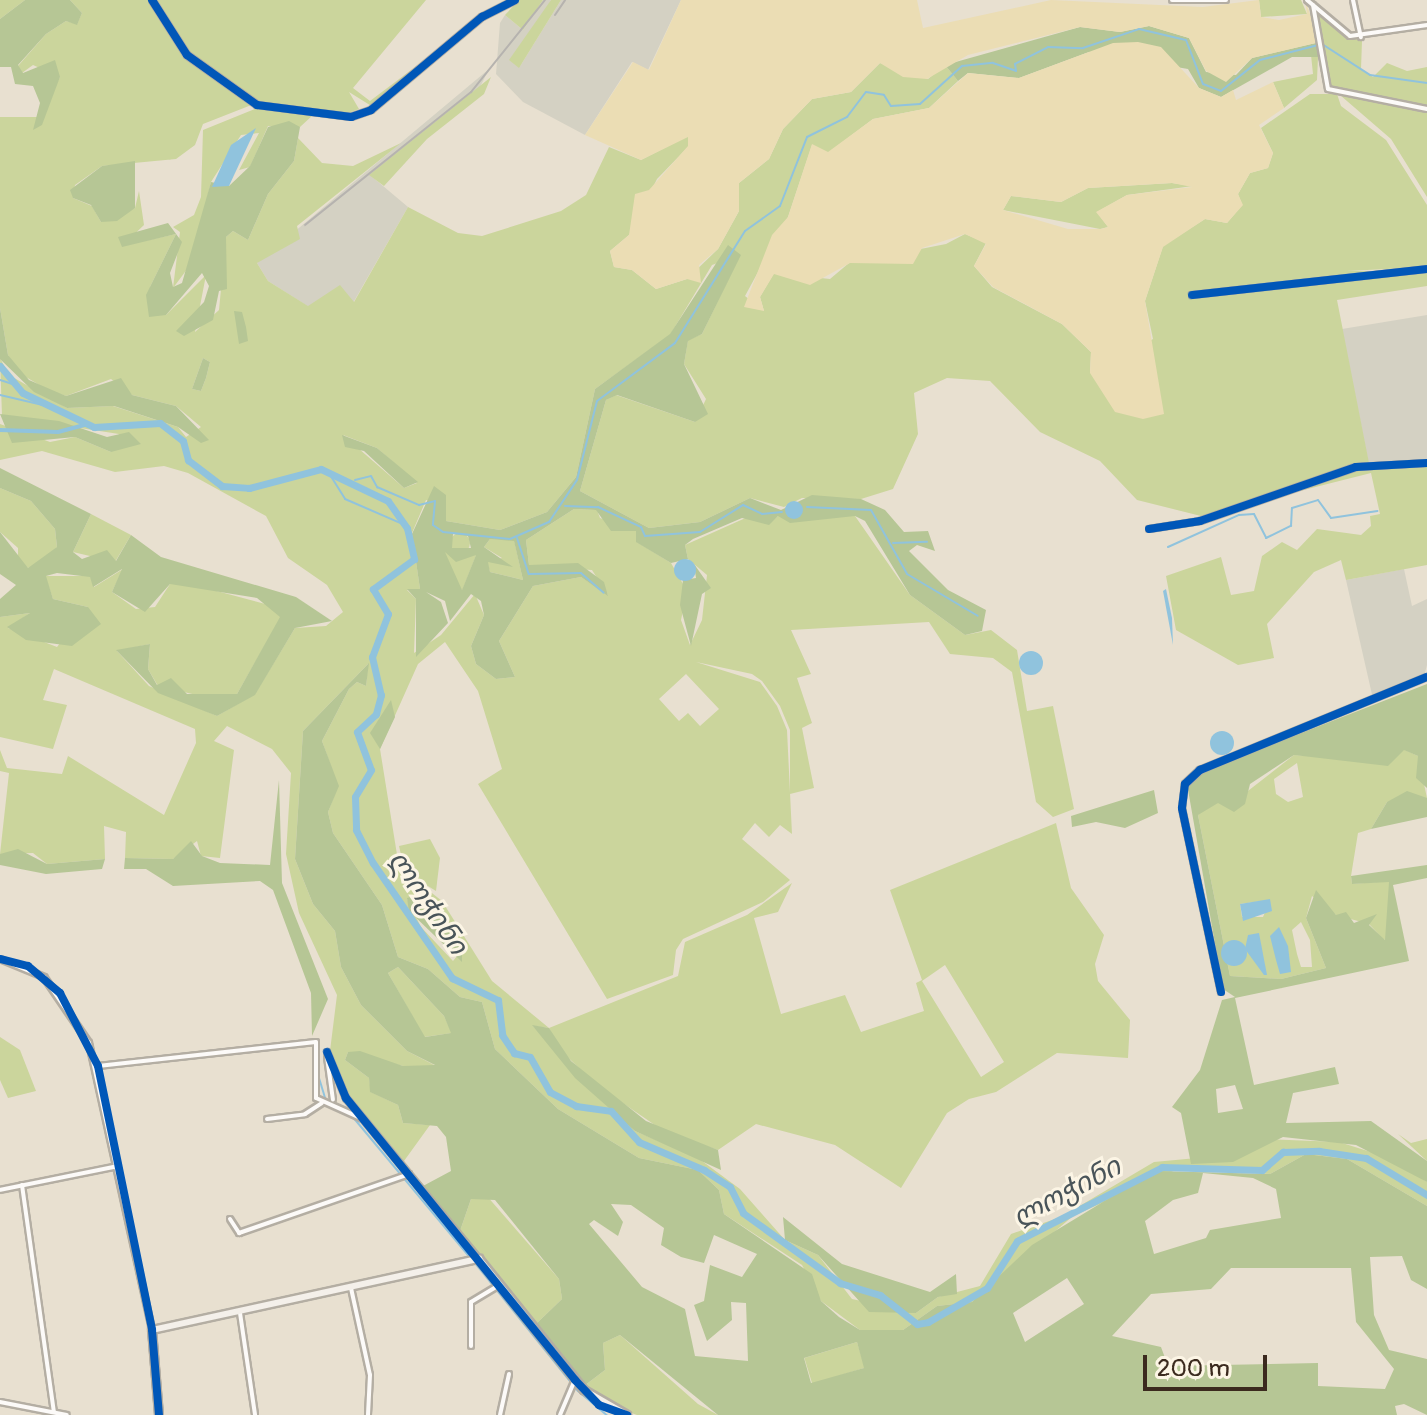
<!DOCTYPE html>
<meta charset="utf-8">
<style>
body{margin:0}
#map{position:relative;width:1427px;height:1415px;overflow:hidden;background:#e8e0d0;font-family:Pangolin,"Noto Sans Georgian",sans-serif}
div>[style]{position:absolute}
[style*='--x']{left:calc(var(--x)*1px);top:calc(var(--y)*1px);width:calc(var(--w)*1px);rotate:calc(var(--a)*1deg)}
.industrial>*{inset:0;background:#d4d1c3}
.green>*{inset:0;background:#cbd59c;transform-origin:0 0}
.round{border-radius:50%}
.forest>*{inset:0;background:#b6c695}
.sand>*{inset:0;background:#ebddb4}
.water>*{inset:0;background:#90c3dd}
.stream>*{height:2px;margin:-1px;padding:0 1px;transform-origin:1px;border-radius:1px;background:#90c3dd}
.canal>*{height:4px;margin:-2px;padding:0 2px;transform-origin:2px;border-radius:2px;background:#90c3dd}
.river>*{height:7px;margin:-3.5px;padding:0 3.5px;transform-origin:3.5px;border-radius:3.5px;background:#90c3dd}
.roads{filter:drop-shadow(2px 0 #b4aea3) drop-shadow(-2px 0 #b4aea3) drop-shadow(0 2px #b4aea3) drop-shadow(0 -2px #b4aea3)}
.street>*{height:4px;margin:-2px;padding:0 2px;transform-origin:2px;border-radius:2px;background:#fcfaf8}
.secondary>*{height:6px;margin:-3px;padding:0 3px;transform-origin:3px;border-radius:3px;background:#f4f0ea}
.rail>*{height:2px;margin:-1px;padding:0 1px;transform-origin:1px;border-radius:1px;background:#b6b3af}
.cycleway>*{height:8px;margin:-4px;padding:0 4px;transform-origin:4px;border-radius:4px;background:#0057b8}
span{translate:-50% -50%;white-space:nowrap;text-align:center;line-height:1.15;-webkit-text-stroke:6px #fcf5e5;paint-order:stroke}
.water-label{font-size:28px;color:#495459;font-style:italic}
.scale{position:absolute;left:1143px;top:1355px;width:124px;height:36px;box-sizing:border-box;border:4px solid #3b2a1e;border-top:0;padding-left:10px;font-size:24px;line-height:28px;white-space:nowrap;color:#3b2a1e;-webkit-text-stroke:6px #fcf5e5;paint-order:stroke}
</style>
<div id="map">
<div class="industrial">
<div style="clip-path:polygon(543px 0,551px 0,519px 68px,561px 0,681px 0,648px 70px,632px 62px,585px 135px,523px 102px,496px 74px,500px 23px,505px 15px,523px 30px)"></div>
<div style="clip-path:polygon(489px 69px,479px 89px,370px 175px,408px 207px,353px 303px,309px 307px,268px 281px,257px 263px)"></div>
<div style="clip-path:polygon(1427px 315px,1427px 460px,1369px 465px,1342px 329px)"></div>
<div style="clip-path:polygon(1404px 569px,1412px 606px,1427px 599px,1427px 665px,1423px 680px,1373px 699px,1346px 580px)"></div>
</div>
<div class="green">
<div style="clip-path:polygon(0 0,25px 0,0 19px)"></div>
<div style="clip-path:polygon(evenodd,70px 0,149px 0,188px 59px,254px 104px,203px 124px,195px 145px,176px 159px,102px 166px,75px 185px,73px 198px,92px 206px,101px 222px,135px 208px,139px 191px,144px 225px,122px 246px,176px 234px,150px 287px,166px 315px,206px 275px,195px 332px,219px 310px,226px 237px,233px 231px,248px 240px,268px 194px,294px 161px,298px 138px,322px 163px,353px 166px,401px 143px,297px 226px,300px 239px,257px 263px,268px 281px,308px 306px,340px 285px,354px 302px,408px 207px,458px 233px,482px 236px,561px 211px,586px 195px,609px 147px,641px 160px,688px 136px,689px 146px,657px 179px,629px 235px,610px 251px,614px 267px,632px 270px,656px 289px,687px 279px,718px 249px,739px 211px,739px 183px,769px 159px,783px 129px,812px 99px,851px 92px,880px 63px,928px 79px,945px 65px,958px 81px,929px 108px,873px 119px,828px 153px,812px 145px,788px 217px,745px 296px,764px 311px,760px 297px,774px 273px,830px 279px,849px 263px,946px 244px,965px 234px,986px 243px,974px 266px,992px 287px,1062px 324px,1091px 352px,1090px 373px,1153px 339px,1145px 301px,1163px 246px,1205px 219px,1227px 223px,1242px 205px,1238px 194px,1250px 173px,1268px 168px,1273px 153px,1261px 128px,1310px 94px,1337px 94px,1341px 106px,1386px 140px,1427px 205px,1427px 267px,1347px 271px,1427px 271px,1427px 286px,1337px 300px,1370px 468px,1427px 465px,1427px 565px,1346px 580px,1341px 560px,1314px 572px,1267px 624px,1274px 658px,1238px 665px,1176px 630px,1166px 576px,1221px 557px,1231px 595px,1254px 591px,1262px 556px,1282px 542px,1297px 550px,1317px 529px,1361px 535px,1371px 526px,1370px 516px,1380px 514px,1371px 473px,1201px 516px,1137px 500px,1100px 461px,1040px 432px,990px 381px,947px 378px,914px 393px,918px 434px,893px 489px,861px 499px,802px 498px,784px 507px,750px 498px,700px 522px,649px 528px,580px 491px,606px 400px,616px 395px,695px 422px,706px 399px,684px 364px,688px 340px,702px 334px,740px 255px,712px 265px,670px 335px,595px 389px,576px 477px,547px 512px,500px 530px,446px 521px,444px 504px,426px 500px,412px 533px,420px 589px,407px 590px,416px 599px,414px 653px,441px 635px,475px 594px,484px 615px,471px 646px,476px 664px,496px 679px,515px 677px,499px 641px,533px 586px,581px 577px,608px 595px,592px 570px,529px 565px,526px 540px,574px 509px,597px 510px,600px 518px,636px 531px,637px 542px,671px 563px,687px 591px,681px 620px,690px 645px,702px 620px,707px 575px,688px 559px,685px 545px,750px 516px,769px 524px,778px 516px,855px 516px,910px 595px,965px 635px,991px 630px,1017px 650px,1027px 711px,1053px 706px,1074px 809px,1053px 817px,1036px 802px,1012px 672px,993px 658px,950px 654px,929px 622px,791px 630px,811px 674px,797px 678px,812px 723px,802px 728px,814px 788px,790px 794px,790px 730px,780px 706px,762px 681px,752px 674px,696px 662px,760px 682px,777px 706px,787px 730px,792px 834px,780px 825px,769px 837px,755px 823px,742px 839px,790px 880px,763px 902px,683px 939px,676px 950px,673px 975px,607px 999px,478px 784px,502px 769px,478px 691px,445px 642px,418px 664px,380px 749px,399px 867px,442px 901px,492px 981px,549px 1028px,678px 976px,685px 942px,747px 915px,792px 883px,778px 912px,754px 918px,781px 1014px,845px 995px,861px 1032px,924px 1011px,916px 983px,922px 980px,890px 890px,1056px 823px,1071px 888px,1104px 935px,1095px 964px,1098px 981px,1130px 1020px,1128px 1058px,1057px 1053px,996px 1092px,969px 1099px,947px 1113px,901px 1188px,835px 1145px,756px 1124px,718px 1150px,665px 1132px,598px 1086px,558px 1048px,549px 1028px,533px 1026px,635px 1131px,698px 1158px,740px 1189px,785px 1240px,818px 1255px,852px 1299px,916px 1313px,938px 1297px,980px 1286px,1011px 1234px,1061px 1217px,1154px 1162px,1250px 1153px,1266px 1139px,1339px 1142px,1390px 1158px,1427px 1182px,1427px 1206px,1347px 1159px,1306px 1154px,1270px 1174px,1178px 1169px,1073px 1216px,972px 1302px,937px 1306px,903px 1330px,860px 1330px,821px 1301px,802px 1265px,724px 1214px,719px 1190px,698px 1170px,639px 1158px,558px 1109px,495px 1049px,482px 1002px,460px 997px,428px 969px,398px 957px,382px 905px,333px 833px,328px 812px,338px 786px,322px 741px,349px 689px,357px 682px,366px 686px,368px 664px,303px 731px,295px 859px,313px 904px,335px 931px,341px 967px,361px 1005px,407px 1051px,436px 1066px,403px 1066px,348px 1052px,345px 1060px,369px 1078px,371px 1092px,398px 1105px,403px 1123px,430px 1125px,404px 1161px,350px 1096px,330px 1051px,337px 995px,299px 913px,286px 854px,291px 773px,272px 749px,227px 726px,214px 741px,234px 750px,220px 858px,201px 856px,197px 841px,173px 859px,125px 858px,126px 832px,104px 826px,105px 859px,47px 864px,33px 853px,0 854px,9px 773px,0 771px,0 750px,7px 768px,62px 774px,68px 756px,164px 815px,196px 743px,195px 729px,54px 669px,43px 700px,67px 705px,53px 749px,0 737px,0 617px,30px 613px,8px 628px,57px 647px,88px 607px,53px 599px,45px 576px,90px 576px,94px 587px,123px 569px,112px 592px,136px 609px,155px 607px,170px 584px,183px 582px,269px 605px,281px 617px,237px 694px,201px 696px,158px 686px,148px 669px,150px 644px,117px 651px,149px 686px,217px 716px,255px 694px,295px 628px,326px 626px,343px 612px,327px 585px,288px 558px,266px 516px,188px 473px,164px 466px,115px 472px,42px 451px,0 460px,0 424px,50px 442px,75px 437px,111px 452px,119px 434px,2px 416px,0 358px,9px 375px,67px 408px,113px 406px,178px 427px,186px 437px,201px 427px,176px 406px,132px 395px,111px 379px,66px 396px,48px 390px,19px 373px,8px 355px,0 308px,0 117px,39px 117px,60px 77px,33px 65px,22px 73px,18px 66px,46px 34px,66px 21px,77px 24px,82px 13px,70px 0,203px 358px,210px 362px,206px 378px,201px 391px,192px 389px,203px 358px,70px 0,343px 435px,377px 448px,417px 483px,404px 488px,343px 435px,70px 0,686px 674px,719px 709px,700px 726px,688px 713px,679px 721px,659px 699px,686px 674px,70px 0,419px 898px,435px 908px,462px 950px,453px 961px,421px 927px,407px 899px,419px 898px,70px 0,945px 965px,1004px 1062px,981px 1077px,922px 981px,945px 965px)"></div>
<div style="clip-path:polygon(154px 0,426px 0,353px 88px,370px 101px,460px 33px,373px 107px,349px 92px,359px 109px,343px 115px,254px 101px,188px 55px)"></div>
<div style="clip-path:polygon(519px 0,543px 0,523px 30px,505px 15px)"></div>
<div style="clip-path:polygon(551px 0,561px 0,519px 68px,509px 60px)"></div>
<div style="clip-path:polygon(1259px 0,1301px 0,1307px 14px,1261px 17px)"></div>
<div style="clip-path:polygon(1317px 11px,1362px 41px,1361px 69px,1373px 77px,1387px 63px,1407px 71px,1427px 67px,1427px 107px,1368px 101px,1329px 88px)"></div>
<div style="clip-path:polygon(1311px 55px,1318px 57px,1317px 80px,1284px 108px,1273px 82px,1313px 74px)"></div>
<div style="clip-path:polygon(491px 77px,484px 94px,427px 139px,384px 186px,369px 175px)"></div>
<div style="clip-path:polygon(1340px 95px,1427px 111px,1427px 197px,1391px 139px)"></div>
<div style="clip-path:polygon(257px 108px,313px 115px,300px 127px,268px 126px,250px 167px,239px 170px,259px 133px,241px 135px,211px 182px,191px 264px,173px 288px,180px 232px,173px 227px,194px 215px,201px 197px,203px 130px)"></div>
<div style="clip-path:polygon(1172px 183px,1193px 186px,1127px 195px,1097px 212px,1108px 227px,1100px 229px,1003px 210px,1011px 196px,1061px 202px,1088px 188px)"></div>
<div style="clip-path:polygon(0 488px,31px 501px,55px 529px,57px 547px,49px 559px,28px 568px,18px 562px,18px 548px,0 532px)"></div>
<div style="clip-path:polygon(91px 514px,131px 535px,115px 562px,73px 552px)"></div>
<div class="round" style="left:450px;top:533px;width:20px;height:20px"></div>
<div style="clip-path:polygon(490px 539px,514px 540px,523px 580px,490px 572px,487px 562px,502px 558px,484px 547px)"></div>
<div style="clip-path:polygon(444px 552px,477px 553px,462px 591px,445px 559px)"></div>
<div style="clip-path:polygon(evenodd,1403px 749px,1418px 756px,1427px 798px,1387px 802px,1371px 829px,1358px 833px,1351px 876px,1352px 884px,1389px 881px,1390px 936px,1384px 940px,1369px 924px,1336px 915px,1312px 896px,1306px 918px,1326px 968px,1281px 979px,1230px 976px,1198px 815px,1202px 806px,1244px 794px,1294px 755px,1365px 760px,1403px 749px,1297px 763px,1303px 797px,1288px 802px,1276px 794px,1274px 779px,1297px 763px,1403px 749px,1270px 900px,1263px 917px,1242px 917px,1240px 904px,1270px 900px,1403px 749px,1301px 922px,1310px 940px,1312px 967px,1301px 967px,1297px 954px,1292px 930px,1301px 922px)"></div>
<div style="clip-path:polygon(430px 839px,440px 858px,436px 891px,405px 872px,399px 846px)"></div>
<div style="clip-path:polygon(398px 967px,444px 1016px,452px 1033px,424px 1037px,388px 973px)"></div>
<div style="clip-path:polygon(0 1037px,20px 1050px,36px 1091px,8px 1098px,0 1080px)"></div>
<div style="clip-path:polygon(1398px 1134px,1411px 1143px,1427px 1139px,1427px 1161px)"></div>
<div style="clip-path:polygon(486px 1195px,559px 1279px,562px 1299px,536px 1324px,460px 1231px,471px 1199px)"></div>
<div style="clip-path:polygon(620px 1335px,698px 1404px,718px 1415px,637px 1415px,601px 1402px,584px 1386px,605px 1370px,603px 1343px)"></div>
<div style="left:857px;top:1342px;width:27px;height:55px;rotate:73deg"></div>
</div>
<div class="forest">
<div style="clip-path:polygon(25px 0,70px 0,82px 13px,77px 25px,66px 21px,46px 34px,18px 65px,23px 73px,55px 60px,60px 77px,42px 125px,33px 130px,40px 103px,33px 86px,15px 84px,11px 67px,0 67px,0 19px)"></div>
<div style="clip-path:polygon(1149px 26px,1189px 38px,1206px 72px,1236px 75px,1252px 58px,1320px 42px,1318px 57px,1292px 57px,1221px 97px,1199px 88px,1188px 69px,1089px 52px,1019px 78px,968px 73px,958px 81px,945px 65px,1080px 27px,1120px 32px)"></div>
<div style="clip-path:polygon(289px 121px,300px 127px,294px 161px,268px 194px,248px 240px,233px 231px,226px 237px,227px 289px,219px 291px,213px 320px,184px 336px,176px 331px,204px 302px,209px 286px,202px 273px,166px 315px,149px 317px,146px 295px,176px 234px,122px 247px,118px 237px,168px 223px,182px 242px,170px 273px,173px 287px,182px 283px,211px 182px,229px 186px,250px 166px,268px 127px)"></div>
<div style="clip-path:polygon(135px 161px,135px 208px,117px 221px,101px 222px,91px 205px,73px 198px,70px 190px,102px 166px)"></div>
<div style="clip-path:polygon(evenodd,728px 245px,741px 255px,702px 334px,688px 341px,684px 364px,708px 414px,695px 422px,617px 395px,606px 400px,580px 491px,649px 528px,700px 522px,750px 498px,781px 510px,812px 495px,861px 499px,885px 510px,904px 532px,928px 531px,935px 551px,917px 545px,909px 551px,948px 590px,986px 610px,982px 631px,965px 635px,910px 595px,865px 521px,855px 516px,790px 523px,778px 516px,769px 525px,742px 518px,693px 539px,685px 545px,688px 559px,671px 563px,636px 542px,636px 531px,611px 531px,596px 510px,574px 509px,526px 540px,529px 565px,578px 563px,604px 582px,608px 596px,581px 577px,533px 586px,499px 641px,515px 677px,496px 679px,476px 664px,471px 646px,484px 615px,481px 601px,471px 594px,450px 621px,445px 601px,426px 592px,441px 602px,448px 623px,416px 657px,416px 599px,407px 589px,420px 589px,412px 534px,434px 486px,446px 495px,446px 521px,500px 530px,547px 512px,576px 477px,595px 389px,670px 334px,728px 245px,453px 534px,468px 536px,471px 548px,452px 548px,453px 534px,728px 245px,490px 539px,514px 541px,523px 580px,490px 572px,488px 562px,513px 567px,484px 547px,490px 539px,728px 245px,445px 552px,456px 562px,476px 555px,462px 590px,445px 552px)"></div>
<div style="clip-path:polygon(0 308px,8px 355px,29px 380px,66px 396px,121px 378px,132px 395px,176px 406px,209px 440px,201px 443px,178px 427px,114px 406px,67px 408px,34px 392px,0 359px)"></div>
<div style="clip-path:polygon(234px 311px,242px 312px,246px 327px,248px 341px,239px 344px)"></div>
<div style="clip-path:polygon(203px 358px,210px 362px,206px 378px,201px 391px,192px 389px)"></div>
<div style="clip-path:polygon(0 414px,59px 421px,107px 437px,129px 432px,141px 444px,111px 452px,75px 437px,12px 443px)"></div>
<div style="clip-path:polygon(342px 435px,377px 448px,418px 482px,404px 488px,364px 451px,345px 447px)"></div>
<div style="clip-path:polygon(0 468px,91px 514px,73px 552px,82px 559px,107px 550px,116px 561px,131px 535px,161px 557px,296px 597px,332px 621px,295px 628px,255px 695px,217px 716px,158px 693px,116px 650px,150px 644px,148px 669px,157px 685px,171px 678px,187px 694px,237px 694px,280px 617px,257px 598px,170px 584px,145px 612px,112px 592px,122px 569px,93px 587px,90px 577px,57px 573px,46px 576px,53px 599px,88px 607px,101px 624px,72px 646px,26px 640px,7px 627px,30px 613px,0 617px,0 599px,16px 585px,0 574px,0 532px,28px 568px,57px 547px,55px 529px,31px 501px,0 488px)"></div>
<div style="clip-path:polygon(694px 564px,711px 588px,702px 594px,691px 646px,680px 605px,683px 580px,696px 578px)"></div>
<div style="clip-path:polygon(evenodd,369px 663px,366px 686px,357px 682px,349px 689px,322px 741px,339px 786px,328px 812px,333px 833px,382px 905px,398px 957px,428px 969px,460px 997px,482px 1002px,495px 1049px,558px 1109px,639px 1158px,698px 1170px,719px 1190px,724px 1214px,812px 1274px,821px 1301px,839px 1317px,860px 1330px,903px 1330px,937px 1306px,972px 1302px,1032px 1245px,1154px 1171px,1270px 1174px,1306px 1154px,1347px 1159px,1427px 1206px,1427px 1289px,1411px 1280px,1402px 1256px,1370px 1257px,1374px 1315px,1389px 1350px,1427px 1359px,1427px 1415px,1404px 1404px,1395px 1406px,1397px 1415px,718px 1415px,620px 1335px,603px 1343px,605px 1370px,584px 1386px,536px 1324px,562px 1299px,559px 1279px,495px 1200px,471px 1199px,460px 1231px,423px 1186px,451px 1171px,446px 1137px,437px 1126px,403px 1123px,398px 1105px,370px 1092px,369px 1078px,345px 1060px,348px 1052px,360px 1051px,403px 1066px,435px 1065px,407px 1051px,361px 1005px,341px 967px,335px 931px,313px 904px,295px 859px,303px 731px,369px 663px,398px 967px,444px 1016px,451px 1033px,425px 1037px,388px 973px,398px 967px,369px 663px,1203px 1173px,1253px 1178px,1276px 1189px,1281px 1218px,1210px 1230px,1206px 1238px,1154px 1254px,1145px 1221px,1173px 1200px,1198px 1193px,1203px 1173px,369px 663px,611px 1204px,631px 1205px,664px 1228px,661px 1245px,681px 1257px,704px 1263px,714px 1235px,757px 1254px,742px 1277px,710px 1265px,704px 1301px,694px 1305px,707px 1341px,732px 1320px,731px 1302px,746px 1303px,748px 1361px,695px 1356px,685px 1309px,642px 1287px,589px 1224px,594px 1220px,618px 1236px,623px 1222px,611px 1204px,369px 663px,1231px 1268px,1351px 1268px,1356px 1322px,1394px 1369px,1385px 1389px,1318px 1386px,1318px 1363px,1168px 1366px,1161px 1347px,1112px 1336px,1151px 1294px,1211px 1289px,1231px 1268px,369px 663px,1067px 1278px,1084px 1304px,1025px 1342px,1013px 1313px,1067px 1278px,369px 663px,857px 1342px,864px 1368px,811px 1383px,804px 1358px,857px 1342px)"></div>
<div style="clip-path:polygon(evenodd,1427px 684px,1427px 788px,1416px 778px,1418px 756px,1404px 750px,1388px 766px,1294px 755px,1250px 784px,1245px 804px,1234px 812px,1218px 803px,1198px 815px,1230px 976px,1281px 979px,1326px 968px,1306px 918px,1316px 890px,1336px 915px,1346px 912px,1354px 923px,1377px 914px,1369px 925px,1385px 940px,1389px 882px,1352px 884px,1351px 876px,1427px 865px,1427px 878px,1393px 885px,1409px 961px,1235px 998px,1254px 1085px,1335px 1067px,1339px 1084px,1293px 1093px,1286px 1123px,1371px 1121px,1427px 1161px,1427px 1182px,1356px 1145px,1283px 1137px,1233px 1162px,1191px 1164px,1181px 1113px,1172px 1107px,1200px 1070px,1222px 1000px,1235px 997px,1223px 989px,1187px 784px,1201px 772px,1427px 684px,1235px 1085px,1243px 1109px,1218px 1113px,1216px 1089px,1235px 1085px)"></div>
<div style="clip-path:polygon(391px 700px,395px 717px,380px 749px,370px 733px)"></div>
<div style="clip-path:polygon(279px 780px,282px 883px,328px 999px,312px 1036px,311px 993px,273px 890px,260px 881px,173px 886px,146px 869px,124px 869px,125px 858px,173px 859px,191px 841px,202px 856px,220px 863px,270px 865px)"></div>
<div style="clip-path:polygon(1154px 790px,1158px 813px,1125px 828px,1096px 822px,1072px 827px,1071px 816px)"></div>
<div style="clip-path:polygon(1407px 791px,1427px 798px,1427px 817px,1371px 829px,1387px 802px)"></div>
<div style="clip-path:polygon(18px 849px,47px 864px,105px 859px,102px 869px,46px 874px,0 865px,0 854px)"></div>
<div style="clip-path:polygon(426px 893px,462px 950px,462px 962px,409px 911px,407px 898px)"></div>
<div style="clip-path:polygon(532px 1025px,549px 1028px,571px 1061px,646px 1121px,718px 1150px,721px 1170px,635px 1131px,575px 1078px)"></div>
<div style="clip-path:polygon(783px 1217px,842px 1264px,930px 1292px,956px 1274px,957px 1294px,938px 1297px,916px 1313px,869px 1312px,818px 1255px,785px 1240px)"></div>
</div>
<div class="sand">
<div style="clip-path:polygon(681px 0,917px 0,923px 28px,1051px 0,1203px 7px,1259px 0,1261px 17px,1279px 20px,1307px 14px,1305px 0,1320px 42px,1252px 58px,1226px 82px,1206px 71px,1189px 38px,1149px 26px,1120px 32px,1080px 27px,968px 55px,927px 79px,903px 77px,880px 63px,851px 92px,812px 99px,783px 129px,769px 159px,739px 183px,739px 211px,718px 249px,699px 265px,701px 283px,687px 279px,656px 289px,632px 270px,614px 267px,610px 251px,629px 235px,635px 194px,649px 190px,688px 146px,688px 137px,641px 160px,585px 135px,633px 62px,649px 70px)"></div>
<div style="clip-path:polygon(evenodd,1138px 42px,1161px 47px,1199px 88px,1221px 97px,1233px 90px,1236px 100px,1273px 82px,1284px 108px,1259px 125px,1273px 153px,1268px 168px,1250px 173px,1238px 194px,1243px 205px,1227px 223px,1205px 219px,1163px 247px,1145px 301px,1164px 414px,1143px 419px,1115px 412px,1090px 373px,1091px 352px,1062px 324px,993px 287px,974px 266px,986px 244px,965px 234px,922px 248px,913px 264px,850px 263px,810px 285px,774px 274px,760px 297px,764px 311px,744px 307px,772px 235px,788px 217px,812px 144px,828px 152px,873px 119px,929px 108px,968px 73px,1019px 78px,1113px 43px,1138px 42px,1172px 183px,1192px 187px,1127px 195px,1096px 212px,1108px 227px,1101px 229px,1068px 229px,1003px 210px,1011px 196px,1061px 202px,1088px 188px,1172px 183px)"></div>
</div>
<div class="water">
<div style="clip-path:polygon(256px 128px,229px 186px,212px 187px,231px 145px)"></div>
<div class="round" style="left:785px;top:501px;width:18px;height:18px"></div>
<div class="round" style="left:674px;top:559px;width:22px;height:22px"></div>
<div style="clip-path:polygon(1166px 589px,1172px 618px,1173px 645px,1163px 591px)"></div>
<div class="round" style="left:1019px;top:651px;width:24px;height:24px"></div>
<div class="round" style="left:1210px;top:731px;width:24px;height:24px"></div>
<div style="clip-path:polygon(1270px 899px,1272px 911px,1243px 921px,1240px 904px)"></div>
<div style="clip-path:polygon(1279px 927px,1288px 946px,1291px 972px,1280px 974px,1276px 960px,1270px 936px)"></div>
<div style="clip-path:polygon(1259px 933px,1267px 975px,1264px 975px,1245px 949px,1248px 935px)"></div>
<div class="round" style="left:1221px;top:940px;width:26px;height:26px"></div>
</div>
<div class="stream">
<div style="--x:0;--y:380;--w:13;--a:18"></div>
<div style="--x:0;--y:395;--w:57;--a:13.1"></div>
<div style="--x:327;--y:470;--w:34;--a:58"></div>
<div style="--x:345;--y:499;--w:65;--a:23.4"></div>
<div style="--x:355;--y:480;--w:16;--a:-14"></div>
<div style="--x:371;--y:476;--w:13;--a:61"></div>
<div style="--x:377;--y:487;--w:46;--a:23.2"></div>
<div style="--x:419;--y:505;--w:16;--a:-14"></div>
<div style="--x:435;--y:501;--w:24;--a:95"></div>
<div style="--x:433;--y:525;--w:12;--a:35"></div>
<div style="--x:443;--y:532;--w:67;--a:6"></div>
<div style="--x:510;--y:539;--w:43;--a:-23.6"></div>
<div style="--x:549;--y:522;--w:50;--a:-56.3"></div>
<div style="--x:577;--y:480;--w:81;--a:-75.8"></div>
<div style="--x:597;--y:401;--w:97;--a:-36.6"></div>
<div style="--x:675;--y:343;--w:132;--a:-58"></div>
<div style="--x:745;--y:231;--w:43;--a:-35.5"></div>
<div style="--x:780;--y:206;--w:74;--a:-68.6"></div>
<div style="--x:807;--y:137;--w:45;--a:-26.6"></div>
<div style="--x:847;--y:117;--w:31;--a:-53"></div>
<div style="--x:866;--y:92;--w:18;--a:9"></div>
<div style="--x:884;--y:95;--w:13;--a:58"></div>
<div style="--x:891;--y:106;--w:29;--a:-4"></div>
<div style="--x:920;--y:104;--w:57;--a:-42.1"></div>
<div style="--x:962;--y:66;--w:31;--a:-6"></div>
<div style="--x:993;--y:63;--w:24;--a:19"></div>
<div style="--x:1016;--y:71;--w:7;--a:-98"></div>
<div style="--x:1015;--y:64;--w:37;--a:-27"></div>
<div style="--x:1048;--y:47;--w:35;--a:2"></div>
<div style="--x:1083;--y:48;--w:59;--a:-18.7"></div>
<div style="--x:1139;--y:29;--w:48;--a:13.2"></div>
<div style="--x:1186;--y:40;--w:47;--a:68.9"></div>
<div style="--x:1203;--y:84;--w:19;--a:21"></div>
<div style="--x:1221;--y:91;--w:50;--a:-38.5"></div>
<div style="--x:1260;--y:60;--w:64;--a:-14.5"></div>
<div style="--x:1322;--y:44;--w:57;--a:32.9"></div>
<div style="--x:1370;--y:75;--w:58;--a:8"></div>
<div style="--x:565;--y:506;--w:33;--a:2"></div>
<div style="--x:598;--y:507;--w:47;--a:24.9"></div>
<div style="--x:641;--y:527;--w:10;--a:66"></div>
<div style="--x:645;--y:536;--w:55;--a:-4.2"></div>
<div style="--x:700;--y:532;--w:51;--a:-32.1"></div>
<div style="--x:743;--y:505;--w:21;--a:25"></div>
<div style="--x:762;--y:514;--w:20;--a:-6"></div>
<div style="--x:807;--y:507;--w:64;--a:2.7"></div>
<div style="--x:871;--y:510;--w:73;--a:60.6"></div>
<div style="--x:907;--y:574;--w:82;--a:30.6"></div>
<div style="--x:517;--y:538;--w:38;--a:72"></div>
<div style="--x:529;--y:574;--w:52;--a:-1.1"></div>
<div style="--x:581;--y:573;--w:30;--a:41"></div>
<div style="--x:893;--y:543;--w:34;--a:-2"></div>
<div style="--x:1168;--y:547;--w:78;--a:-24.3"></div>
<div style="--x:1239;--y:515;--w:15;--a:-4"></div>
<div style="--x:1254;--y:514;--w:27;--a:63"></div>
<div style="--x:1266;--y:538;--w:28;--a:-26"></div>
<div style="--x:1291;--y:526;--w:18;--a:-87"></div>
<div style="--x:1292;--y:508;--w:27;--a:-17"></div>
<div style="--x:1318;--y:500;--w:22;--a:54"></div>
<div style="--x:1331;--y:518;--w:47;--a:-8.7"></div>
<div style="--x:319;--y:1078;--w:24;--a:73"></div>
<div style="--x:352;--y:1116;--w:186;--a:50.2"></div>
<div style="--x:475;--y:1263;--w:164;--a:51.2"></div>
<div style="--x:578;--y:1391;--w:38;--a:40"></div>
</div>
<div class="canal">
<div style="--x:0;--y:430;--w:58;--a:2"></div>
<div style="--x:58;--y:432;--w:31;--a:-15"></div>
</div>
<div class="river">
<div style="--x:0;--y:366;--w:35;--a:50"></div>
<div style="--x:23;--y:393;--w:79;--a:25.6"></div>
<div style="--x:94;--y:427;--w:66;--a:-3.5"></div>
<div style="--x:160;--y:423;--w:29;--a:38"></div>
<div style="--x:183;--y:441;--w:20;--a:75"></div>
<div style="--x:188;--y:460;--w:43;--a:37.4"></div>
<div style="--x:222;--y:486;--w:27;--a:4"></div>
<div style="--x:249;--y:488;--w:74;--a:-14.8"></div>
<div style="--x:321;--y:469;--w:74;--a:25.5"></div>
<div style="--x:388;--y:501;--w:33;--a:55"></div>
<div style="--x:407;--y:528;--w:32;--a:77"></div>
<div style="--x:414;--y:559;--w:51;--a:143.8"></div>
<div style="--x:373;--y:589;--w:29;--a:59"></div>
<div style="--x:388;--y:614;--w:46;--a:110.4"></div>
<div style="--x:372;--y:657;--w:39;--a:77"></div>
<div style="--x:381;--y:695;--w:20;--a:105"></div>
<div style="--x:376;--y:714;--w:26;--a:137"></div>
<div style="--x:357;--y:732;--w:40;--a:69.8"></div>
<div style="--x:371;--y:770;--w:31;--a:121"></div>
<div style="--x:355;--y:797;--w:33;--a:88"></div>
<div style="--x:356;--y:830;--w:37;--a:63"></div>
<div style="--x:373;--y:863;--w:140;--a:55.5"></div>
<div style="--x:452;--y:978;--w:51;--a:25.6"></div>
<div style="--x:498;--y:1000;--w:35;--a:83"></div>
<div style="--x:502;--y:1035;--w:22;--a:56"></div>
<div style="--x:514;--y:1053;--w:16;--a:14"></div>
<div style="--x:530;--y:1057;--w:40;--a:60.3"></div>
<div style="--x:550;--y:1092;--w:30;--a:28"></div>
<div style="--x:576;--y:1106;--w:35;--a:8"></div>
<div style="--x:611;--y:1111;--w:42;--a:47.9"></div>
<div style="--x:639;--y:1142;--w:71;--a:23.3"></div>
<div style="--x:704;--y:1170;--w:31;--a:33"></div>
<div style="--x:730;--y:1187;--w:29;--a:63"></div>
<div style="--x:743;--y:1213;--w:120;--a:35.8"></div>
<div style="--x:840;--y:1283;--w:42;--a:16.7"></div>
<div style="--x:880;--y:1295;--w:47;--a:38.1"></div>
<div style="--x:917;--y:1324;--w:11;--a:-10"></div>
<div style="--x:928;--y:1322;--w:68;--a:-30"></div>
<div style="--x:987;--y:1288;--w:56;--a:-57.4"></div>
<div style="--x:1017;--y:1241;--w:163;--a:-27"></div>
<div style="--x:1162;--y:1167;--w:100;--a:1.7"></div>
<div style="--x:1262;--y:1170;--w:28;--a:-41"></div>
<div style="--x:1283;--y:1152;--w:36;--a:-2"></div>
<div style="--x:1319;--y:1151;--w:48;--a:8.5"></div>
<div style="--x:1366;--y:1158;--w:71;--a:31.2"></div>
</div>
<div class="roads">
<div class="street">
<div style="--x:152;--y:0;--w:65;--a:57.5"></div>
<div style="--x:187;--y:55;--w:86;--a:35.5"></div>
<div style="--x:257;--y:105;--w:95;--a:7.3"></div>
<div style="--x:351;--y:117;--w:21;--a:-19"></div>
<div style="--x:371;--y:110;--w:145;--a:-40"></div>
<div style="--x:482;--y:17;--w:37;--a:-27"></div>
<div style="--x:1172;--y:0;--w:54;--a:0"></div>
<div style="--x:1307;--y:0;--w:56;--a:39.9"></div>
<div style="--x:1350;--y:36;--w:78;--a:-8.1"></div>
<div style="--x:1353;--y:0;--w:38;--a:78"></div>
<div style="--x:1313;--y:5;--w:85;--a:79.9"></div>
<div style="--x:1328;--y:89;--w:101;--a:11.4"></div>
<div style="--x:1192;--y:295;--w:236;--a:-6.3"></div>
<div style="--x:1149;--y:529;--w:52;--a:-8.9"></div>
<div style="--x:1200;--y:521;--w:165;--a:-19.1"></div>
<div style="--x:1356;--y:467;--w:71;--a:-3.2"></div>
<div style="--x:0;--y:959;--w:48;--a:22.2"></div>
<div style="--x:44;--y:977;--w:80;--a:55.7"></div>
<div style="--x:89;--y:1043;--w:294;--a:77.6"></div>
<div style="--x:1221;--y:992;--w:188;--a:-102"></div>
<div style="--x:1182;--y:808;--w:24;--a:-83"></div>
<div style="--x:1185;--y:784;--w:21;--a:-43"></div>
<div style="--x:1200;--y:770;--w:245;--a:-22.3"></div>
<div style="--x:327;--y:1052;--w:50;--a:67.6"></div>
<div style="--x:346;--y:1098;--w:207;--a:50.5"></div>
<div style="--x:327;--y:1057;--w:43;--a:82.1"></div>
<div style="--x:98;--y:1066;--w:219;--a:-6.3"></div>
<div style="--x:316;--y:1042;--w:56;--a:90"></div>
<div style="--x:316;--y:1098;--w:51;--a:24.1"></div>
<div style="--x:267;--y:1119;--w:38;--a:-7"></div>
<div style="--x:305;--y:1114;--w:20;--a:-33"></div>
<div style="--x:22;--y:1185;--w:229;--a:82"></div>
<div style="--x:0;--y:1190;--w:120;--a:-11.5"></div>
<div style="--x:230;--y:1219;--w:17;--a:57"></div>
<div style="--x:239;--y:1233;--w:180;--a:-19.1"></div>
<div style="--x:351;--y:1288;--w:89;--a:77.7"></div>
<div style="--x:370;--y:1375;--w:40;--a:92.9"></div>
<div style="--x:240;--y:1313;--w:103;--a:81.6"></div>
<div style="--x:471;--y:1346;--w:44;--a:-90"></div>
<div style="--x:471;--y:1302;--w:33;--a:-31"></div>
<div style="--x:0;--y:1402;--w:68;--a:11"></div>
<div style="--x:500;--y:1415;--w:42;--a:-77.6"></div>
<div style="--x:560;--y:1415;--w:38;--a:-67"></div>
</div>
<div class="secondary">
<div style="--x:159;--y:1415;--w:85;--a:-94.7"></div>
<div style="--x:152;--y:1330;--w:335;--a:-12.3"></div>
<div style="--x:479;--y:1259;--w:168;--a:51.3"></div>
<div style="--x:584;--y:1390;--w:50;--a:30.2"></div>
</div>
</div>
<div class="rail">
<div style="--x:555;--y:15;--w:18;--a:-56"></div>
<div style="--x:305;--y:225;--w:213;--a:-38.7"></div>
<div style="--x:471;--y:92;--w:118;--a:-51.2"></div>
</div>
<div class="cycleway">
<div style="--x:152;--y:0;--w:65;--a:57.5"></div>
<div style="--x:187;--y:55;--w:86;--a:35.5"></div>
<div style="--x:257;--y:105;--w:95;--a:7.3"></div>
<div style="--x:351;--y:117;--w:21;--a:-19"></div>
<div style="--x:371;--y:110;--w:145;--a:-40"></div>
<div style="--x:482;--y:17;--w:37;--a:-27"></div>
<div style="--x:1192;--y:295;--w:236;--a:-6.3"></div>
<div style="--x:1149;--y:529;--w:52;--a:-8.9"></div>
<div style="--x:1200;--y:521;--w:165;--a:-19.1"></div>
<div style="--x:1356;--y:467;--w:71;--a:-3.2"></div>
<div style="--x:0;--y:959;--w:29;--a:14"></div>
<div style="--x:28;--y:966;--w:42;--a:40.2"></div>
<div style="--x:60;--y:993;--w:82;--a:62.5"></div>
<div style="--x:98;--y:1066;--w:269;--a:78.4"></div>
<div style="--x:152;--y:1330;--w:85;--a:85.3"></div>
<div style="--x:1221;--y:992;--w:188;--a:-102"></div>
<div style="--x:1182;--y:808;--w:24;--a:-83"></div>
<div style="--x:1185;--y:784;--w:21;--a:-43"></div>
<div style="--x:1200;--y:770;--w:245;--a:-22.3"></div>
<div style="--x:327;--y:1052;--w:50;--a:67.6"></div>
<div style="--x:346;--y:1098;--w:363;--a:50.9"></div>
<div style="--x:575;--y:1380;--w:35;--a:46"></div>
<div style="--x:599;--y:1405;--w:30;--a:20"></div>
</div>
<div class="water-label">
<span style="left:427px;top:903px;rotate:56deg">ლოჭინი</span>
<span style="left:1067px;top:1193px;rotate:-28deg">ლოჭინი</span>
</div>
<div class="scale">200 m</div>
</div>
